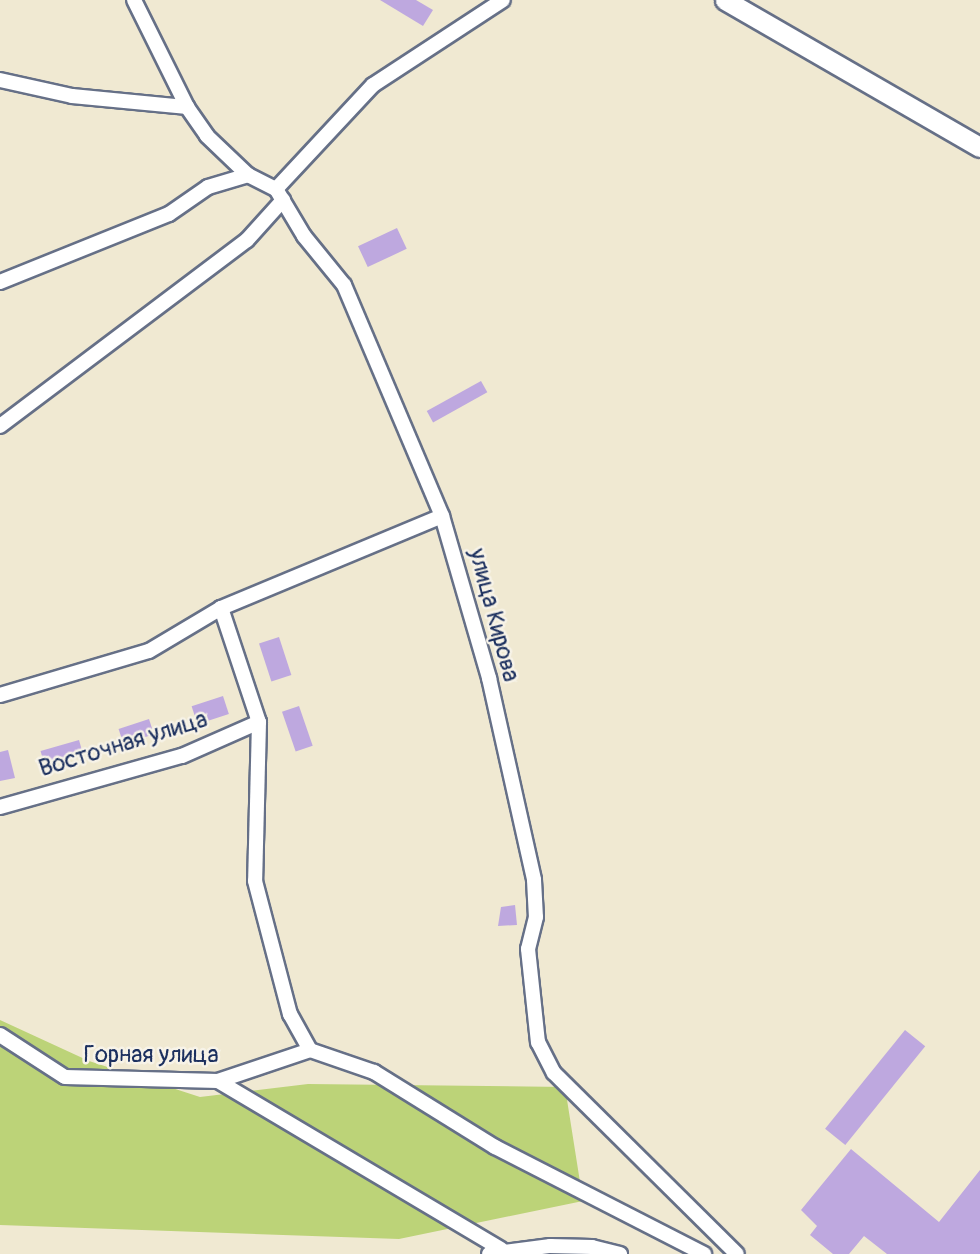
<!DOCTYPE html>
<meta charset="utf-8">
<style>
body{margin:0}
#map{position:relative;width:980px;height:1254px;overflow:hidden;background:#f0e9d2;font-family:Pangolin,sans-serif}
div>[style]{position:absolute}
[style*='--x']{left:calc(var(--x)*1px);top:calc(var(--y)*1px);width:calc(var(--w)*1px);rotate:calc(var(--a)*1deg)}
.green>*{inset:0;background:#bcd378}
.building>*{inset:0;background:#bea8df;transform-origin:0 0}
.roads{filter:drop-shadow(2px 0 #667087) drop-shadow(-2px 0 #667087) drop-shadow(0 2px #667087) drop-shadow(0 -2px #667087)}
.minor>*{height:14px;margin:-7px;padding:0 7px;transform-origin:7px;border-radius:7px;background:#fff}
.secondary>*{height:19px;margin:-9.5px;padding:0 9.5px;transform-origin:9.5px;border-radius:9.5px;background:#fff}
span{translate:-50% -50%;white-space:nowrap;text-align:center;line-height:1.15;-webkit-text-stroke:5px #f7f3e8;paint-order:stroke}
.street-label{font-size:24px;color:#1b2f5e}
</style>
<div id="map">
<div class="green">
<div style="clip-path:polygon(0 1020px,89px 1061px,200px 1097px,308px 1084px,565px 1087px,583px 1201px,399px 1239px,0 1225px)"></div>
</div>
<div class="building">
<div style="clip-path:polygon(380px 0,416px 0,433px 10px,423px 26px)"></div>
<div style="left:397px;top:228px;width:23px;height:43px;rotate:65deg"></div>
<div style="left:481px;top:381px;width:13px;height:62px;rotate:61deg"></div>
<div style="left:279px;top:637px;width:40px;height:21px;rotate:72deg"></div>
<div style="left:223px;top:696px;width:19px;height:33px;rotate:72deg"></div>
<div style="left:299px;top:706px;width:42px;height:18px;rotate:71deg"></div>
<div style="left:149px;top:719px;width:16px;height:32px;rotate:72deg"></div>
<div style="left:79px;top:740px;width:15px;height:40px;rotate:74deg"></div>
<div style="clip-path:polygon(8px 750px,15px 778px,0 781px,0 752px)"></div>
<div style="clip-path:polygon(515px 905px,517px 925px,498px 926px,501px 907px)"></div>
<div style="left:905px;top:1030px;width:26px;height:127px;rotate:39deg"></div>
<div style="clip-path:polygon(851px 1149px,939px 1222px,980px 1170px,980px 1254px,887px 1254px,864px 1236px,849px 1254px,833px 1254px,810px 1235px,817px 1226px,801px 1210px)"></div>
</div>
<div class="roads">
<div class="minor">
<div style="--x:134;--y:0;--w:119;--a:63.6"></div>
<div style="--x:187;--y:107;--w:35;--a:55"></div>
<div style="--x:207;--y:136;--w:57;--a:43.6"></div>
<div style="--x:248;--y:175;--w:31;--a:27"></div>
<div style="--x:276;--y:189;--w:55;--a:59.2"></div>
<div style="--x:304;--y:236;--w:63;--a:50.8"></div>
<div style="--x:344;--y:285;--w:251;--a:67"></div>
<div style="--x:442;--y:516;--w:169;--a:73.8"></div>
<div style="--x:489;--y:678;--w:207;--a:77.4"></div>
<div style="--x:534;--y:880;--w:37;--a:87"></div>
<div style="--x:536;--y:917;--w:33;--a:104"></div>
<div style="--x:528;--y:949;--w:94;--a:83.9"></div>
<div style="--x:538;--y:1042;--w:35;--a:63"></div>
<div style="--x:554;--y:1073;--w:257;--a:44.7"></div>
<div style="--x:0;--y:80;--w:74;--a:12.5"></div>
<div style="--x:72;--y:96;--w:116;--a:5.5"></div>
<div style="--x:276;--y:189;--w:142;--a:-47"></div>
<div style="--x:373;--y:85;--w:155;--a:-33.2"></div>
<div style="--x:0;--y:282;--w:182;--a:-21.9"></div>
<div style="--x:169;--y:214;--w:47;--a:-34.7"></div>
<div style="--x:208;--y:187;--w:42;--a:-16.7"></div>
<div style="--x:0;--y:426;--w:309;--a:-37"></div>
<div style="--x:247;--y:240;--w:54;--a:-48"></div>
<div style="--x:221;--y:608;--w:120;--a:71.6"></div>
<div style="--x:259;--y:722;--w:159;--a:91.4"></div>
<div style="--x:255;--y:881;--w:138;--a:75.3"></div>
<div style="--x:290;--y:1014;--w:41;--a:60.9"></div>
<div style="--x:0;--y:695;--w:155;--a:-16.5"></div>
<div style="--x:149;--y:651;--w:84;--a:-30.8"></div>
<div style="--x:221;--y:608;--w:239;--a:-22.6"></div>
<div style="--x:0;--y:807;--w:189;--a:-15.7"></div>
<div style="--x:182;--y:756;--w:84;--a:-23.8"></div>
<div style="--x:0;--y:1035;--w:77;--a:32.9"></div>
<div style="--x:65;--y:1077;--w:153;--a:1.5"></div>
<div style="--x:218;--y:1081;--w:97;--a:-18.6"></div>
<div style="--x:310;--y:1050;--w:68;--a:19"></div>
<div style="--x:374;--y:1072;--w:142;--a:31.8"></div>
<div style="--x:495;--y:1147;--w:235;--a:27.1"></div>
<div style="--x:218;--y:1081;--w:329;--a:30.7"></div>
<div style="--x:489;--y:1254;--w:62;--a:-7.5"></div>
<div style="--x:550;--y:1246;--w:42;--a:1.4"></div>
<div style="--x:592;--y:1247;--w:29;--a:14"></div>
</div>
<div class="secondary">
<div style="--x:725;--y:0;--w:294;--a:30"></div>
</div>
</div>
<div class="street-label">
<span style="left:494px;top:615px;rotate:75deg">улица Кирова</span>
<span style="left:123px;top:744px;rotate:-17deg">Восточная улица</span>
<span style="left:151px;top:1055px">Горная улица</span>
</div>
</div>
